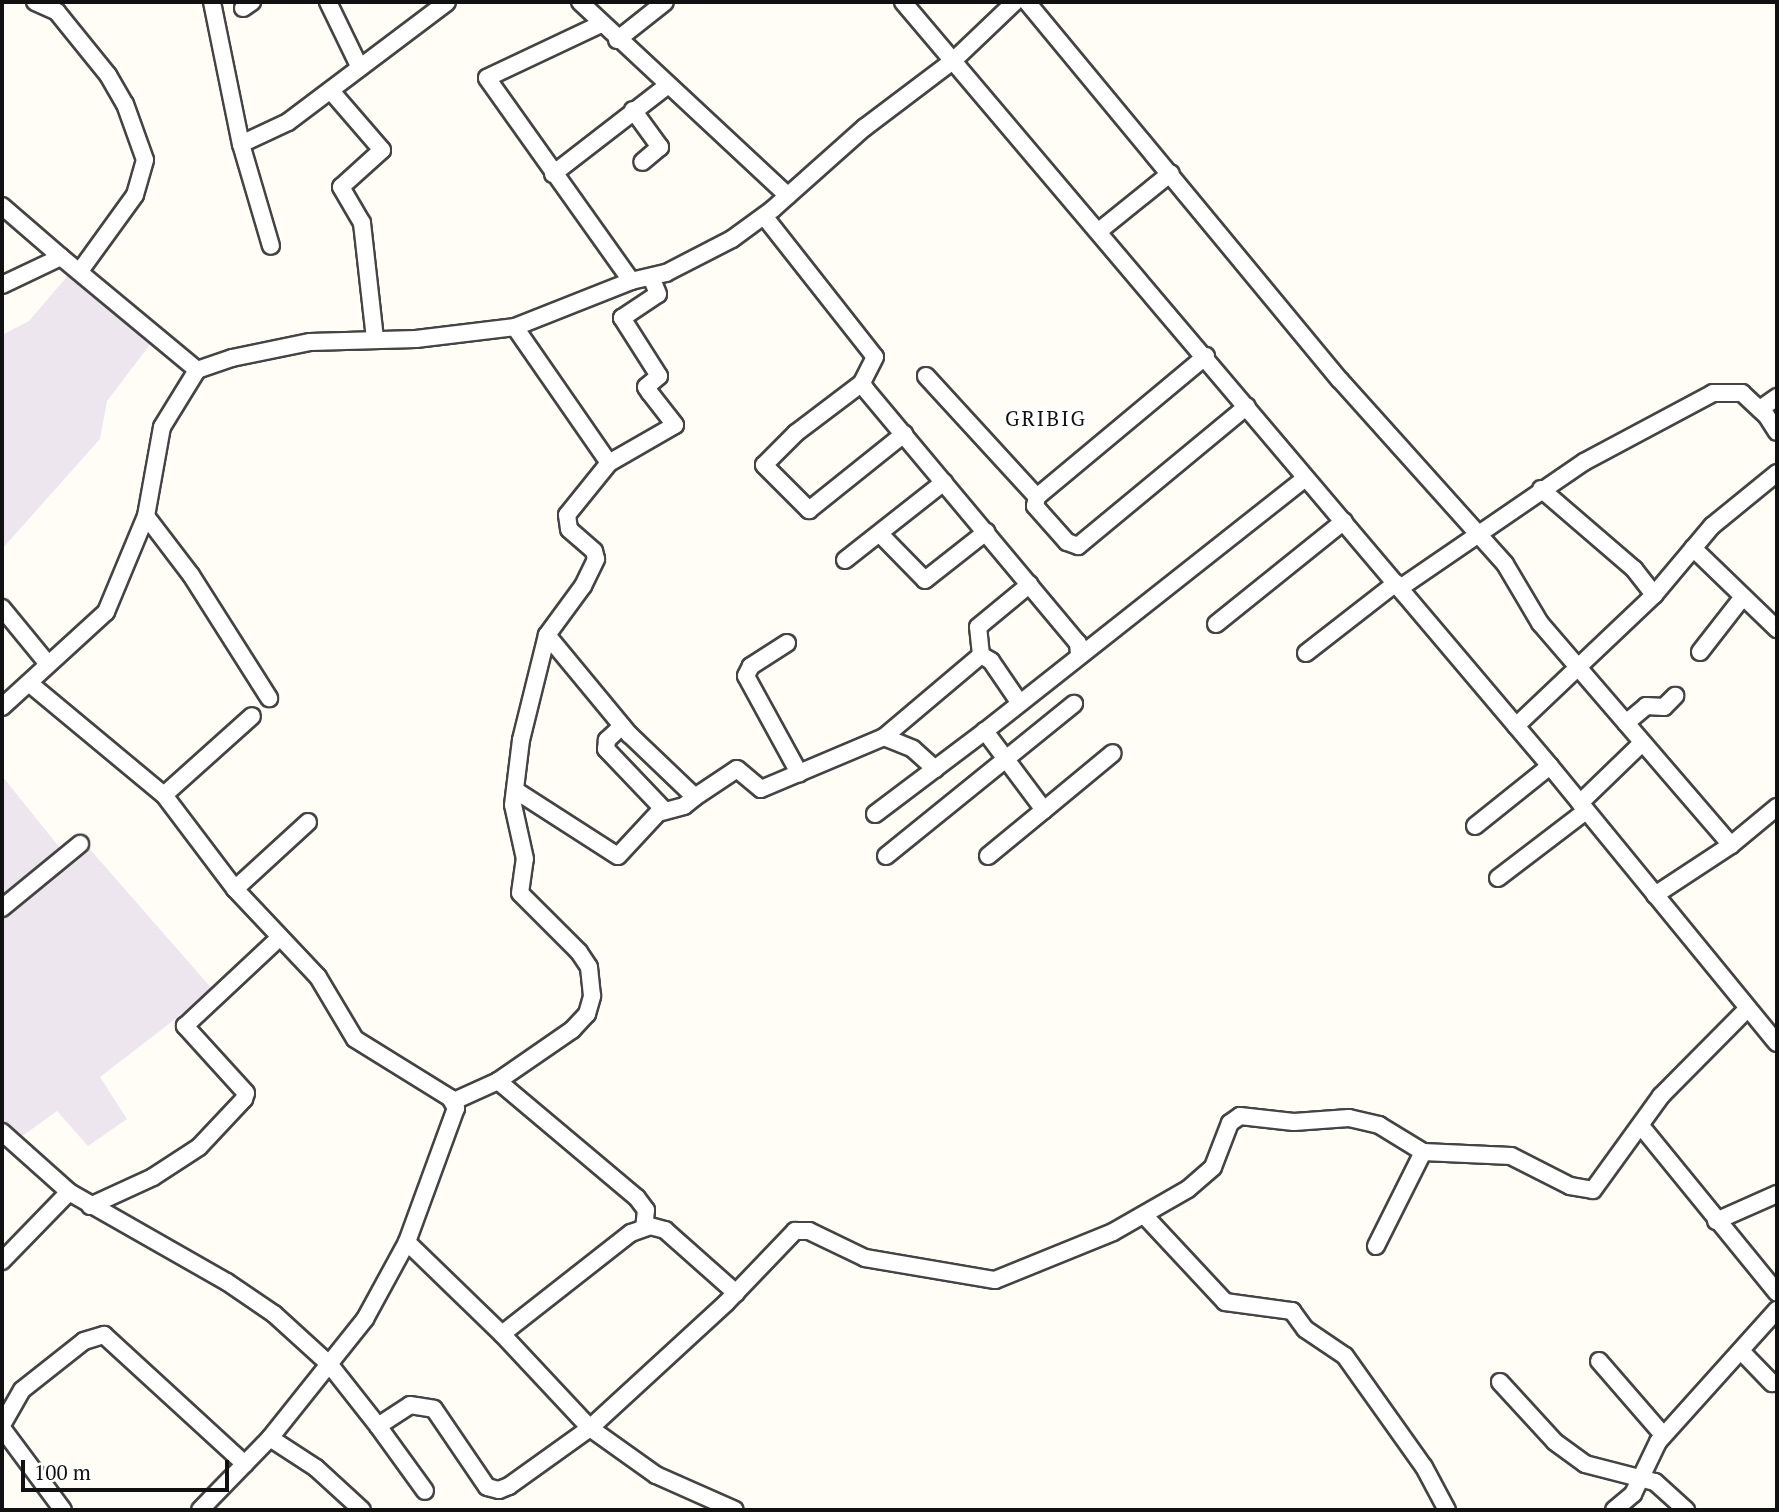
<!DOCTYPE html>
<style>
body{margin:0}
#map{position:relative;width:1779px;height:1512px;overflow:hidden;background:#fffdf5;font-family:"PT Serif",serif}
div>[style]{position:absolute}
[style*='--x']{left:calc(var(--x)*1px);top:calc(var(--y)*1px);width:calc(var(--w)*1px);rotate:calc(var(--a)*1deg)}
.industrial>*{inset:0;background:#eee6ef}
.roads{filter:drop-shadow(2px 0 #444) drop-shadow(-2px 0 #444) drop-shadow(0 2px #444) drop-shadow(0 -2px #444)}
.minor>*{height:16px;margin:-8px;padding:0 8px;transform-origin:8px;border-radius:8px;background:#fff}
span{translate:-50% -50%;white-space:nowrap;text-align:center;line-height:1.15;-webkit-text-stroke:7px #fff;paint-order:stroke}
.quarter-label{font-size:21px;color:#111;letter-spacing:2px}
.frame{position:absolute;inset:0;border:4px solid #111;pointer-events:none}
.scale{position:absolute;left:21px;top:1460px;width:208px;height:32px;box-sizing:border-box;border:4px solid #111;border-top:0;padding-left:9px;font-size:21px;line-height:24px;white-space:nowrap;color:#111;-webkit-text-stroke:5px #fff;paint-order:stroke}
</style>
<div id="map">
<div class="industrial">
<div style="clip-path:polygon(70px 273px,152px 342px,107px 401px,100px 439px,2px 549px,2px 335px,29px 321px)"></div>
<div style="clip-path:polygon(2px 776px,64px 853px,81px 839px,213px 990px,100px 1077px,127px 1119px,88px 1146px,57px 1111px,14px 1142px,2px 1128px)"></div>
</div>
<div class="roads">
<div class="minor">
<div style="--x:35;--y:2;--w:24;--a:24"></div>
<div style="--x:57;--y:12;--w:81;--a:51"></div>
<div style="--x:108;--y:75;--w:34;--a:60"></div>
<div style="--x:125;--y:104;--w:59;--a:70.3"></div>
<div style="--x:145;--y:160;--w:36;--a:106"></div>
<div style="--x:135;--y:195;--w:94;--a:125.9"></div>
<div style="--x:212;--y:2;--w:145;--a:78.5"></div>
<div style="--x:241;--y:144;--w:52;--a:-25.1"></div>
<div style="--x:288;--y:122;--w:199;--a:-37"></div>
<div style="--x:328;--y:2;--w:73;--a:64.1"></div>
<div style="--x:580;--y:2;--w:284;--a:43"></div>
<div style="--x:903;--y:2;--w:1001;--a:49.74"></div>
<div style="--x:1550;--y:766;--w:358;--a:50.7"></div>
<div style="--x:1027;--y:2;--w:491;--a:50.4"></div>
<div style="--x:1340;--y:380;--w:247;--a:48.1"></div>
<div style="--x:1505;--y:564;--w:69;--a:59.3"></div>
<div style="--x:1540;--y:623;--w:293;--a:49.3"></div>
<div style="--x:243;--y:8;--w:11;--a:-34"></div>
<div style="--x:601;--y:24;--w:126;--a:154.7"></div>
<div style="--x:487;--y:78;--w:249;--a:54.6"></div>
<div style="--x:617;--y:40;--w:61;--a:-38.4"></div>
<div style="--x:331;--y:91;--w:78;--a:49.2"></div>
<div style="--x:382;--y:150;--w:55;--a:137.9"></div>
<div style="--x:341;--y:187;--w:42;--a:59.7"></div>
<div style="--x:362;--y:223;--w:117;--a:83.6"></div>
<div style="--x:633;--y:110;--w:46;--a:53.9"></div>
<div style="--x:660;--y:147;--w:23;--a:140"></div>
<div style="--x:241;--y:144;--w:106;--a:73.6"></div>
<div style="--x:553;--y:174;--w:144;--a:-37.7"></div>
<div style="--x:2;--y:206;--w:78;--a:40.8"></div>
<div style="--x:764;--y:216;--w:179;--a:51.8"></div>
<div style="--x:875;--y:357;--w:29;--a:117"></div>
<div style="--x:862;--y:383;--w:9;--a:58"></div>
<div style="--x:867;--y:391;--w:329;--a:50.1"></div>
<div style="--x:1078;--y:643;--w:12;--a:85"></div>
<div style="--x:1099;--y:231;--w:92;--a:-38.9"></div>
<div style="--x:2;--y:285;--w:65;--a:-25.4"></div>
<div style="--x:61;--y:257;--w:177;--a:39.7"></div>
<div style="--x:1206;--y:356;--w:220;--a:140.2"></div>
<div style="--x:1037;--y:497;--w:9;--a:103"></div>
<div style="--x:1035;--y:506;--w:48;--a:48.4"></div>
<div style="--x:1067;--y:542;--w:12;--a:20"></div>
<div style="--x:1078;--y:546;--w:219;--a:-39.6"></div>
<div style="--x:926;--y:376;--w:164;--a:47.5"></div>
<div style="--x:862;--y:383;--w:83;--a:142.9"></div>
<div style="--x:796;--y:433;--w:45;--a:135"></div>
<div style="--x:764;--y:465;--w:64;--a:45"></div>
<div style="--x:809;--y:510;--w:122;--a:-38.7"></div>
<div style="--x:1760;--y:409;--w:21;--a:-35"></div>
<div style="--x:609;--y:463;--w:76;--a:-29.9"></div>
<div style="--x:675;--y:425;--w:41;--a:-128"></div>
<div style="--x:650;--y:393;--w:7;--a:-124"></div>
<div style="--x:646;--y:387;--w:17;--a:-40"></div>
<div style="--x:659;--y:376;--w:69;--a:-122.5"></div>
<div style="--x:622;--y:318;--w:43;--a:-33.7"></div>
<div style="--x:658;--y:294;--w:18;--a:-112"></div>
<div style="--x:1541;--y:489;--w:123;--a:40.7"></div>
<div style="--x:1634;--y:569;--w:33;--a:52"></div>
<div style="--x:146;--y:516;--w:74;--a:52.7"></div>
<div style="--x:191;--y:575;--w:146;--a:57.6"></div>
<div style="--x:880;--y:534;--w:64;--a:45.6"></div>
<div style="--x:925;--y:580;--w:78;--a:-38.2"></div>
<div style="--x:1693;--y:548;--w:117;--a:44"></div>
<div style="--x:845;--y:560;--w:126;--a:-38.2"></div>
<div style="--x:1400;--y:588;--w:223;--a:-34.4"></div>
<div style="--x:1584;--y:462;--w:146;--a:-28.1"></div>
<div style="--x:1713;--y:393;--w:29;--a:0"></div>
<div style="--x:1742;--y:393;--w:33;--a:43"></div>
<div style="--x:1766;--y:415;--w:20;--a:57"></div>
<div style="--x:2;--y:608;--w:72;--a:50.6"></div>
<div style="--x:1216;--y:624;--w:164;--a:-38.8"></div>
<div style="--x:547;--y:635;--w:129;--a:50.4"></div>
<div style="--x:629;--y:734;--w:91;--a:43.7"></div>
<div style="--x:695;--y:797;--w:50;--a:-33.7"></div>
<div style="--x:737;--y:769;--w:31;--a:40"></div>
<div style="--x:761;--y:789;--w:134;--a:-22.9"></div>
<div style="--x:884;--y:737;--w:127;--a:-40.2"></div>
<div style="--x:981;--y:655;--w:12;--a:31"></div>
<div style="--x:991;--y:661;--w:50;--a:55.7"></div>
<div style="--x:787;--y:643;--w:43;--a:147.4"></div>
<div style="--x:751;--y:666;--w:11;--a:117"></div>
<div style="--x:746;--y:676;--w:111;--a:61.3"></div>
<div style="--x:1700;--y:652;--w:68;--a:-52.1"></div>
<div style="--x:1306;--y:653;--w:114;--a:-37.9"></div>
<div style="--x:981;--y:655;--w:28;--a:-96"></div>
<div style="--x:978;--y:627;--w:67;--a:-39.6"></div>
<div style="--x:29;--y:683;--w:175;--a:39.7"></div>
<div style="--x:164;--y:795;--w:118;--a:52.9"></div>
<div style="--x:235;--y:889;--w:121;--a:46.7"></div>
<div style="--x:318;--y:977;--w:72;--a:59.2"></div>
<div style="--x:355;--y:1039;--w:112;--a:31.8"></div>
<div style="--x:450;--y:1098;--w:12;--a:59"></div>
<div style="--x:456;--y:1108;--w:143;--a:110.1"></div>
<div style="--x:407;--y:1242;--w:88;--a:118.6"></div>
<div style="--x:365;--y:1319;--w:152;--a:128.6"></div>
<div style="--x:270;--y:1438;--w:100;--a:134.2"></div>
<div style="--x:2;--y:707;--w:141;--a:-42.4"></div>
<div style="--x:106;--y:612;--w:104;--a:-67.4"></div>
<div style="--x:146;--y:516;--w:90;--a:-79.8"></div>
<div style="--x:162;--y:427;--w:67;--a:-58.4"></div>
<div style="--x:197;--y:370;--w:37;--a:-19"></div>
<div style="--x:232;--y:358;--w:80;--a:-11.6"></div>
<div style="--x:310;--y:342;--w:106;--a:-1.6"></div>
<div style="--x:416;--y:339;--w:100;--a:-6.9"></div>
<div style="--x:515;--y:327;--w:125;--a:-21.6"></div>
<div style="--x:631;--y:281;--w:36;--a:-13"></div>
<div style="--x:666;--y:273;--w:74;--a:-27.3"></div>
<div style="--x:732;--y:239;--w:51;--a:-36.2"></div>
<div style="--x:773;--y:209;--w:122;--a:-41.7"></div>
<div style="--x:864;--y:128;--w:113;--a:-37.1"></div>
<div style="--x:954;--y:60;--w:84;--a:-43.6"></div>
<div style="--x:1626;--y:723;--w:26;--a:-40"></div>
<div style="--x:1646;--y:706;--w:18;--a:3"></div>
<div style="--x:1664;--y:707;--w:16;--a:-45"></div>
<div style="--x:622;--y:726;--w:21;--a:137"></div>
<div style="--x:607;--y:740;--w:9;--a:96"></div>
<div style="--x:606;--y:749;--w:84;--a:46.4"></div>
<div style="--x:1516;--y:726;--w:190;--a:-43.5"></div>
<div style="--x:1654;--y:595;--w:90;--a:-50"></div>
<div style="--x:1712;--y:526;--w:84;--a:-39.2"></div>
<div style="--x:884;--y:737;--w:31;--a:22"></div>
<div style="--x:913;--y:749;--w:30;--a:42"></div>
<div style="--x:515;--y:790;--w:122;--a:32.7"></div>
<div style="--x:618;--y:856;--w:59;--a:-47.1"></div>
<div style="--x:658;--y:813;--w:27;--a:-15"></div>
<div style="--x:684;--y:806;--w:14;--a:-39"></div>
<div style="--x:164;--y:795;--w:118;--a:-41.9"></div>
<div style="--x:1580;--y:803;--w:86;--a:-44.1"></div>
<div style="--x:1044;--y:810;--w:89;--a:-39.6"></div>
<div style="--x:875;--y:814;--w:138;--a:-37"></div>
<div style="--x:1475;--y:826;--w:96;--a:-38.7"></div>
<div style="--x:886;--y:856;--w:242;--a:-39"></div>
<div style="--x:988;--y:856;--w:72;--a:-39.4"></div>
<div style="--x:1044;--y:810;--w:99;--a:-126.8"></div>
<div style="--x:985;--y:731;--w:408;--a:-38.3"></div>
<div style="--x:1498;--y:878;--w:111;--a:-37.3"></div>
<div style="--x:235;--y:889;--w:99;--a:-42.5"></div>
<div style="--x:1655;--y:895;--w:91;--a:-33.3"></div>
<div style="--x:1731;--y:845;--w:60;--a:-39.6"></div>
<div style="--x:2;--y:908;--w:101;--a:-39.4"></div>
<div style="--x:498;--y:1081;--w:182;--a:40.1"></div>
<div style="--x:637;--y:1198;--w:15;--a:53"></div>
<div style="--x:646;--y:1210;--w:18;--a:96"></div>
<div style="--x:454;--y:1101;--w:48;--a:-24.4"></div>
<div style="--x:498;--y:1081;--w:90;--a:-34.6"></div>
<div style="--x:572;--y:1030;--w:22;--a:-47"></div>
<div style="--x:587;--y:1014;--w:19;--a:-74"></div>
<div style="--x:592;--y:996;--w:29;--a:-96"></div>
<div style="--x:589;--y:967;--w:18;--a:-124"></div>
<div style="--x:579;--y:952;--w:83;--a:-135"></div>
<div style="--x:520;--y:893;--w:34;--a:-82"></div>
<div style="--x:525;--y:859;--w:55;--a:-102.5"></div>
<div style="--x:513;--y:805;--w:65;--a:-83"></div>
<div style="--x:521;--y:740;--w:108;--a:-76.1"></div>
<div style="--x:547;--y:635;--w:61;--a:-53.7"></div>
<div style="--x:583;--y:586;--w:30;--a:-64"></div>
<div style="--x:596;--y:559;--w:8;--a:-104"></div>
<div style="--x:594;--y:551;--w:33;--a:-139"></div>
<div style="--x:569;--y:529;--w:14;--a:-98"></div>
<div style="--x:567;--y:515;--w:67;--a:-51.1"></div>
<div style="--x:609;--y:463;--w:165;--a:-124.7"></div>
<div style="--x:1641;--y:1126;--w:215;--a:50.8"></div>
<div style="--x:2;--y:1132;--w:90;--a:41.8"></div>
<div style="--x:69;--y:1192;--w:182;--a:29.7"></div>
<div style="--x:227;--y:1282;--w:57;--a:34.2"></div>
<div style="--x:274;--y:1314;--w:76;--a:42.3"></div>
<div style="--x:330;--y:1365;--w:78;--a:51.8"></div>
<div style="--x:378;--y:1426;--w:38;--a:-33"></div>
<div style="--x:410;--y:1405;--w:24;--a:9"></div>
<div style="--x:434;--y:1409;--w:94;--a:55.8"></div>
<div style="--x:487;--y:1487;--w:12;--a:14"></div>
<div style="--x:499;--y:1490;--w:11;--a:-22"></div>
<div style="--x:509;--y:1486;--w:100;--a:-35.6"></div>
<div style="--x:590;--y:1428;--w:81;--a:35.5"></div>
<div style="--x:656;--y:1475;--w:86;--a:23.9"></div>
<div style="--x:90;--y:1206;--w:69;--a:-24.7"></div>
<div style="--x:153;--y:1177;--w:55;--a:-33.1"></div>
<div style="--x:199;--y:1147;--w:66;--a:-46.8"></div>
<div style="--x:244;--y:1099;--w:6;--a:-72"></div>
<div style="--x:246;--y:1093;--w:91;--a:-132.3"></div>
<div style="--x:185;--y:1026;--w:127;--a:-43.1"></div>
<div style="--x:1144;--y:1215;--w:119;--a:47"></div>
<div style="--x:1225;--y:1302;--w:68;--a:7.7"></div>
<div style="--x:1292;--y:1311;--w:22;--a:54"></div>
<div style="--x:1305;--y:1329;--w:48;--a:34"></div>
<div style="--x:1345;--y:1356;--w:136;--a:54.6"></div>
<div style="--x:1424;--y:1467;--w:49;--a:61.9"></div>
<div style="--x:1716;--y:1221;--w:67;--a:-23.9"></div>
<div style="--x:407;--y:1242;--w:132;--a:44.1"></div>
<div style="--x:502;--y:1334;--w:129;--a:46.9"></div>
<div style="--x:590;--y:1428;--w:185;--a:-42.6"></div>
<div style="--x:726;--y:1303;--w:100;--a:-46.2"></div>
<div style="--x:795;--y:1231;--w:14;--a:0"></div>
<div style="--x:809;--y:1231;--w:62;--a:25.7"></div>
<div style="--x:865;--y:1258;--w:132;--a:9.6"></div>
<div style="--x:995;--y:1280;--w:127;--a:-22.1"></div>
<div style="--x:1113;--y:1232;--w:86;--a:-29.8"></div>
<div style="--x:1188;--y:1189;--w:33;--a:-41"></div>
<div style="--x:1213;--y:1167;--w:47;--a:-68.9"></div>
<div style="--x:1230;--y:1123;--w:12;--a:-35"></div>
<div style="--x:1240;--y:1116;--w:54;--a:6.3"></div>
<div style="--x:1294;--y:1122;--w:55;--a:-4.2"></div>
<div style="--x:1349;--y:1118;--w:31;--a:13"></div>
<div style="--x:1379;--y:1125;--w:52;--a:31.5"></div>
<div style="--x:1423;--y:1152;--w:88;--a:2.6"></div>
<div style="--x:1511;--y:1156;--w:66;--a:27"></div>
<div style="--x:1570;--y:1186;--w:23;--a:10"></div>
<div style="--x:1593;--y:1190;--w:116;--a:-54.1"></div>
<div style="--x:1661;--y:1096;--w:122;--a:-45.3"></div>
<div style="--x:1376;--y:1246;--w:105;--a:-63.4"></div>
<div style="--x:2;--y:1261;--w:96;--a:-45.8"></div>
<div style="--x:502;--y:1334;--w:164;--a:-38.1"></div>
<div style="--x:631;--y:1233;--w:20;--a:-20"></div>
<div style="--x:650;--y:1226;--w:16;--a:15"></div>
<div style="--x:665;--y:1230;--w:95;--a:41.6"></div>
<div style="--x:1741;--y:1351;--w:45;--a:45.9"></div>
<div style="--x:1599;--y:1361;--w:98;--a:49.1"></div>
<div style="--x:1500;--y:1382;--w:81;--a:47.5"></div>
<div style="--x:1555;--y:1442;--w:37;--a:36"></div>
<div style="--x:1585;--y:1464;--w:72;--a:14.4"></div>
<div style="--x:1655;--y:1482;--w:42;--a:42.1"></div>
<div style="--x:2;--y:1425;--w:40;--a:-60.3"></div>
<div style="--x:22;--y:1390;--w:79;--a:-38.3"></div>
<div style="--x:84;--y:1341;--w:21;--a:-17"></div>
<div style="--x:104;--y:1335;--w:191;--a:42.5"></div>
<div style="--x:378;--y:1426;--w:80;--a:54.1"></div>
<div style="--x:2;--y:1428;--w:102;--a:53.4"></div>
<div style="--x:270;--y:1438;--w:55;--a:33.1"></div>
<div style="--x:316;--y:1468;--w:62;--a:42.4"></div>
<div style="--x:1614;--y:1510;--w:25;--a:-40"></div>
<div style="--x:1633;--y:1494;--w:58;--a:-64.3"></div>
<div style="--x:1658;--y:1442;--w:178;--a:-48"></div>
</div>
</div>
<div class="quarter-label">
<span style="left:1046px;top:418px">GRIBIG</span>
</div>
<div class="frame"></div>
<div class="scale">100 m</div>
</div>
